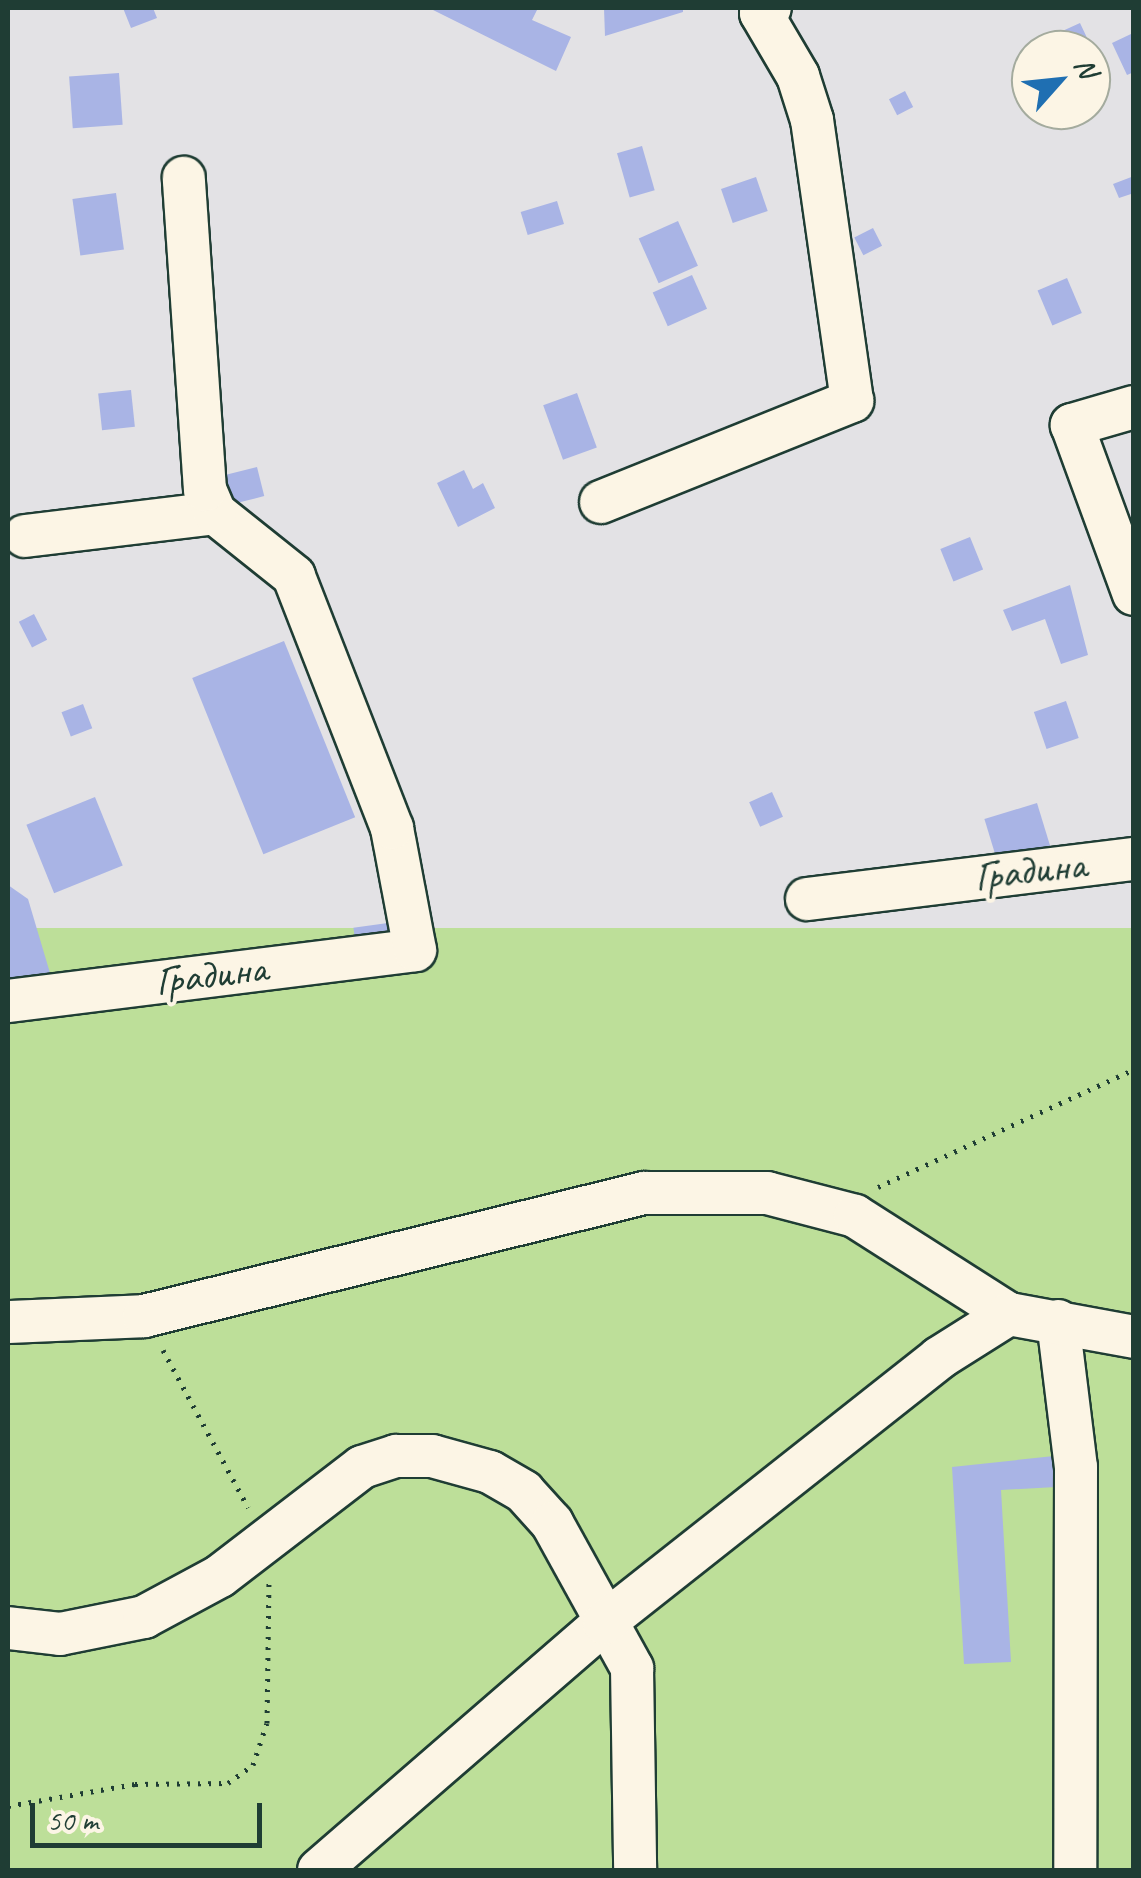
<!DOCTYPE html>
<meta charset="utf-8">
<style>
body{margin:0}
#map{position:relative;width:1141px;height:1878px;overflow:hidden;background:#e3e2e5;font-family:Caveat,sans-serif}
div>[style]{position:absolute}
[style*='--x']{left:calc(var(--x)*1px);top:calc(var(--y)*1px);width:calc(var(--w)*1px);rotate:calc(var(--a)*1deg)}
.green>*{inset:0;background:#bddf99;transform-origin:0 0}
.building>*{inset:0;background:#a9b4e5;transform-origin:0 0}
.path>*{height:5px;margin-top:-2.5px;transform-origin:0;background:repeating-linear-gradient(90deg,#1f3d34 0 2.5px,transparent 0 10.5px)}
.roads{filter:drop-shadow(2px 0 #1f3d34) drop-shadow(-2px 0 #1f3d34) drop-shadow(0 2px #1f3d34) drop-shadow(0 -2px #1f3d34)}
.minor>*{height:42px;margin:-21px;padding:0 21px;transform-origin:21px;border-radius:21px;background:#fcf5e5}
span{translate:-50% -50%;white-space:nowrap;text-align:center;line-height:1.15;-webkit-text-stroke:8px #fcf5e5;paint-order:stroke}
.street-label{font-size:42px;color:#1f3d34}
.frame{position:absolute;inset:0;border:10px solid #1f3d34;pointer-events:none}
.north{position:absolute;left:1011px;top:30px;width:100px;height:100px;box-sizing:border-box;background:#fcf5e5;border:2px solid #a4ab9e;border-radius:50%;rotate:63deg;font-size:28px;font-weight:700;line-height:40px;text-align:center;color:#1f3d34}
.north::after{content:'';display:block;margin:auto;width:35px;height:45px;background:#1f6fb2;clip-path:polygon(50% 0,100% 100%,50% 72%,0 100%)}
.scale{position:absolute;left:30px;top:1803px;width:232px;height:45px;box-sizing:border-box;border:5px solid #1f3d34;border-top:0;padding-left:12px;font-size:30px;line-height:35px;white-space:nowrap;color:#1f3d34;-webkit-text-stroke:8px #fcf5e5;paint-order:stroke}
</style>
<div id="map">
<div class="green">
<div style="left:1133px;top:928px;width:942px;height:1132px;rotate:90deg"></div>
</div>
<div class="building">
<div style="clip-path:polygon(123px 8px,153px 8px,157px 18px,131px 28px)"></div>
<div style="clip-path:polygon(429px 8px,538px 8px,532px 20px,571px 37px,556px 71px)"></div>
<div style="clip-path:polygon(604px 8px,683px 8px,683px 12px,605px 36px)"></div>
<div style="clip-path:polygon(1080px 23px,1106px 78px,1091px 85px,1091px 50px,1039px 50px,1036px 43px)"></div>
<div style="clip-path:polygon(1131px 34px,1134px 72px,1127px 75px,1112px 43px)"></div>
<div style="left:119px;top:73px;width:52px;height:50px;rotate:86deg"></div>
<div style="left:905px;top:91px;width:18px;height:18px;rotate:63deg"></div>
<div style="left:642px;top:146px;width:46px;height:26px;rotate:74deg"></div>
<div style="clip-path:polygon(1134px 176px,1134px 193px,1119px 198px,1113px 184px)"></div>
<div style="left:756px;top:177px;width:36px;height:37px;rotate:71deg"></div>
<div style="left:116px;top:193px;width:57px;height:44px;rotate:82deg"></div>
<div style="left:557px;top:201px;width:24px;height:38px;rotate:73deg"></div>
<div style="left:678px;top:221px;width:49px;height:43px;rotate:66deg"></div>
<div style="left:873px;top:228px;width:20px;height:21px;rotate:63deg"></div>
<div style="left:692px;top:275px;width:37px;height:43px;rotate:66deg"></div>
<div style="left:1067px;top:278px;width:38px;height:32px;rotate:67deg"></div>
<div style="left:131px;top:390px;width:37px;height:33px;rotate:84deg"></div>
<div style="left:577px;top:393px;width:58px;height:36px;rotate:70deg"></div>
<div style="left:257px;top:467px;width:30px;height:38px;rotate:76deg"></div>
<div style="clip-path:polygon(464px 470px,473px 489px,483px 483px,495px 508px,458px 527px,437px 483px)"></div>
<div style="left:970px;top:537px;width:35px;height:32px;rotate:68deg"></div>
<div style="clip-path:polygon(1070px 585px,1088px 655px,1061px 664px,1045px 619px,1012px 631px,1003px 610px)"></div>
<div style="left:34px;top:614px;width:29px;height:17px;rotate:63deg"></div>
<div style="left:284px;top:641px;width:190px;height:99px;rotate:68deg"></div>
<div style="left:1066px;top:701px;width:39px;height:34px;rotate:71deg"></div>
<div style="left:83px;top:704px;width:26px;height:23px;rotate:69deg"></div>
<div style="left:772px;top:792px;width:27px;height:25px;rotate:66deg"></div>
<div style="left:95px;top:797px;width:74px;height:74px;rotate:68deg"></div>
<div style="left:1037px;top:803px;width:50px;height:55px;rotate:73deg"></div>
<div style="clip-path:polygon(8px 885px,28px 899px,50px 973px,8px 984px)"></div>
<div style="left:395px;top:922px;width:22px;height:42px;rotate:82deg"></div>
<div style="clip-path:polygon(1054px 1456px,1056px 1487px,1001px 1490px,1011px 1662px,964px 1664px,952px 1467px)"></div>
</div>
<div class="path">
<div style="--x:878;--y:1187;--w:282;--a:-24.7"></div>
<div style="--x:163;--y:1350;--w:179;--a:61.6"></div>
<div style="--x:8;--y:1806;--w:129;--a:-9.8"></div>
<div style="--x:135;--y:1784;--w:93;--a:-0.6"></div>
<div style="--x:228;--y:1783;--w:31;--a:-36"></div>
<div style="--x:253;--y:1765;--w:44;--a:-71.6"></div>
<div style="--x:267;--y:1723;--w:140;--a:-89.2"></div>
</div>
<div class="roads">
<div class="minor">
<div style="--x:1134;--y:407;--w:65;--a:163.8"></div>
<div style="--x:1072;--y:425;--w:180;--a:69.9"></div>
<div style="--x:601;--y:502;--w:271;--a:-21.9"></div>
<div style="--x:852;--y:401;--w:284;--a:-98.1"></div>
<div style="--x:812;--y:120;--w:46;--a:-107.7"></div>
<div style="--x:798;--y:76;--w:73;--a:-120.4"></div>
<div style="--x:761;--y:13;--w:10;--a:-29"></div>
<div style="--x:25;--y:536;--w:191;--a:-6.9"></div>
<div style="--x:807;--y:899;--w:329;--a:-7"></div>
<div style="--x:8;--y:1001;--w:410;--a:-7.1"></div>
<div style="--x:415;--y:950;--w:124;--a:-100.7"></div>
<div style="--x:392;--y:828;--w:270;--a:-111.3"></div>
<div style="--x:294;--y:576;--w:101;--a:-141.4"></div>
<div style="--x:215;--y:513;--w:25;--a:-113"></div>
<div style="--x:205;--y:490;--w:313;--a:-93.9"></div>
<div style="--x:1058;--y:1321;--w:147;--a:83"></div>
<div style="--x:1076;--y:1467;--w:403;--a:90.1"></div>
<div style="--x:8;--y:1322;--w:136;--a:-2.5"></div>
<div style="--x:144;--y:1316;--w:515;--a:-13.82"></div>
<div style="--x:644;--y:1193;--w:123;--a:0"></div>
<div style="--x:767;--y:1193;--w:91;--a:14.6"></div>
<div style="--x:855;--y:1216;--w:183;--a:32.5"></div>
<div style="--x:8;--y:1628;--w:52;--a:6.6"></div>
<div style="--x:60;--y:1634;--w:86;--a:-11.4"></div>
<div style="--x:144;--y:1617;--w:86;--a:-28.3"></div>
<div style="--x:220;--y:1576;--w:179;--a:-37.5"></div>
<div style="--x:362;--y:1467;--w:36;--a:-18"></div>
<div style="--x:396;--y:1456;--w:36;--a:0"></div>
<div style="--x:432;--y:1456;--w:60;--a:15.4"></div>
<div style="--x:490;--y:1472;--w:39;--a:30"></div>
<div style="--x:524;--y:1492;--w:42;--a:47.9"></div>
<div style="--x:552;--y:1523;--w:166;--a:61.1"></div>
<div style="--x:632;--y:1668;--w:202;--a:89.1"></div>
<div style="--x:319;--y:1870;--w:377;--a:-40.9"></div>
<div style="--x:604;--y:1623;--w:427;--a:-38.3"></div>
<div style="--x:939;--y:1358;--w:83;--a:-32.2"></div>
<div style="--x:1009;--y:1314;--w:127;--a:10.4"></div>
</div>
</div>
<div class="street-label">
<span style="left:1030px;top:871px;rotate:-7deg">Градина</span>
<span style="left:211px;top:975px;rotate:-7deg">Градина</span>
</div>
<div class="frame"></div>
<div class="north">N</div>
<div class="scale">50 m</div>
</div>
